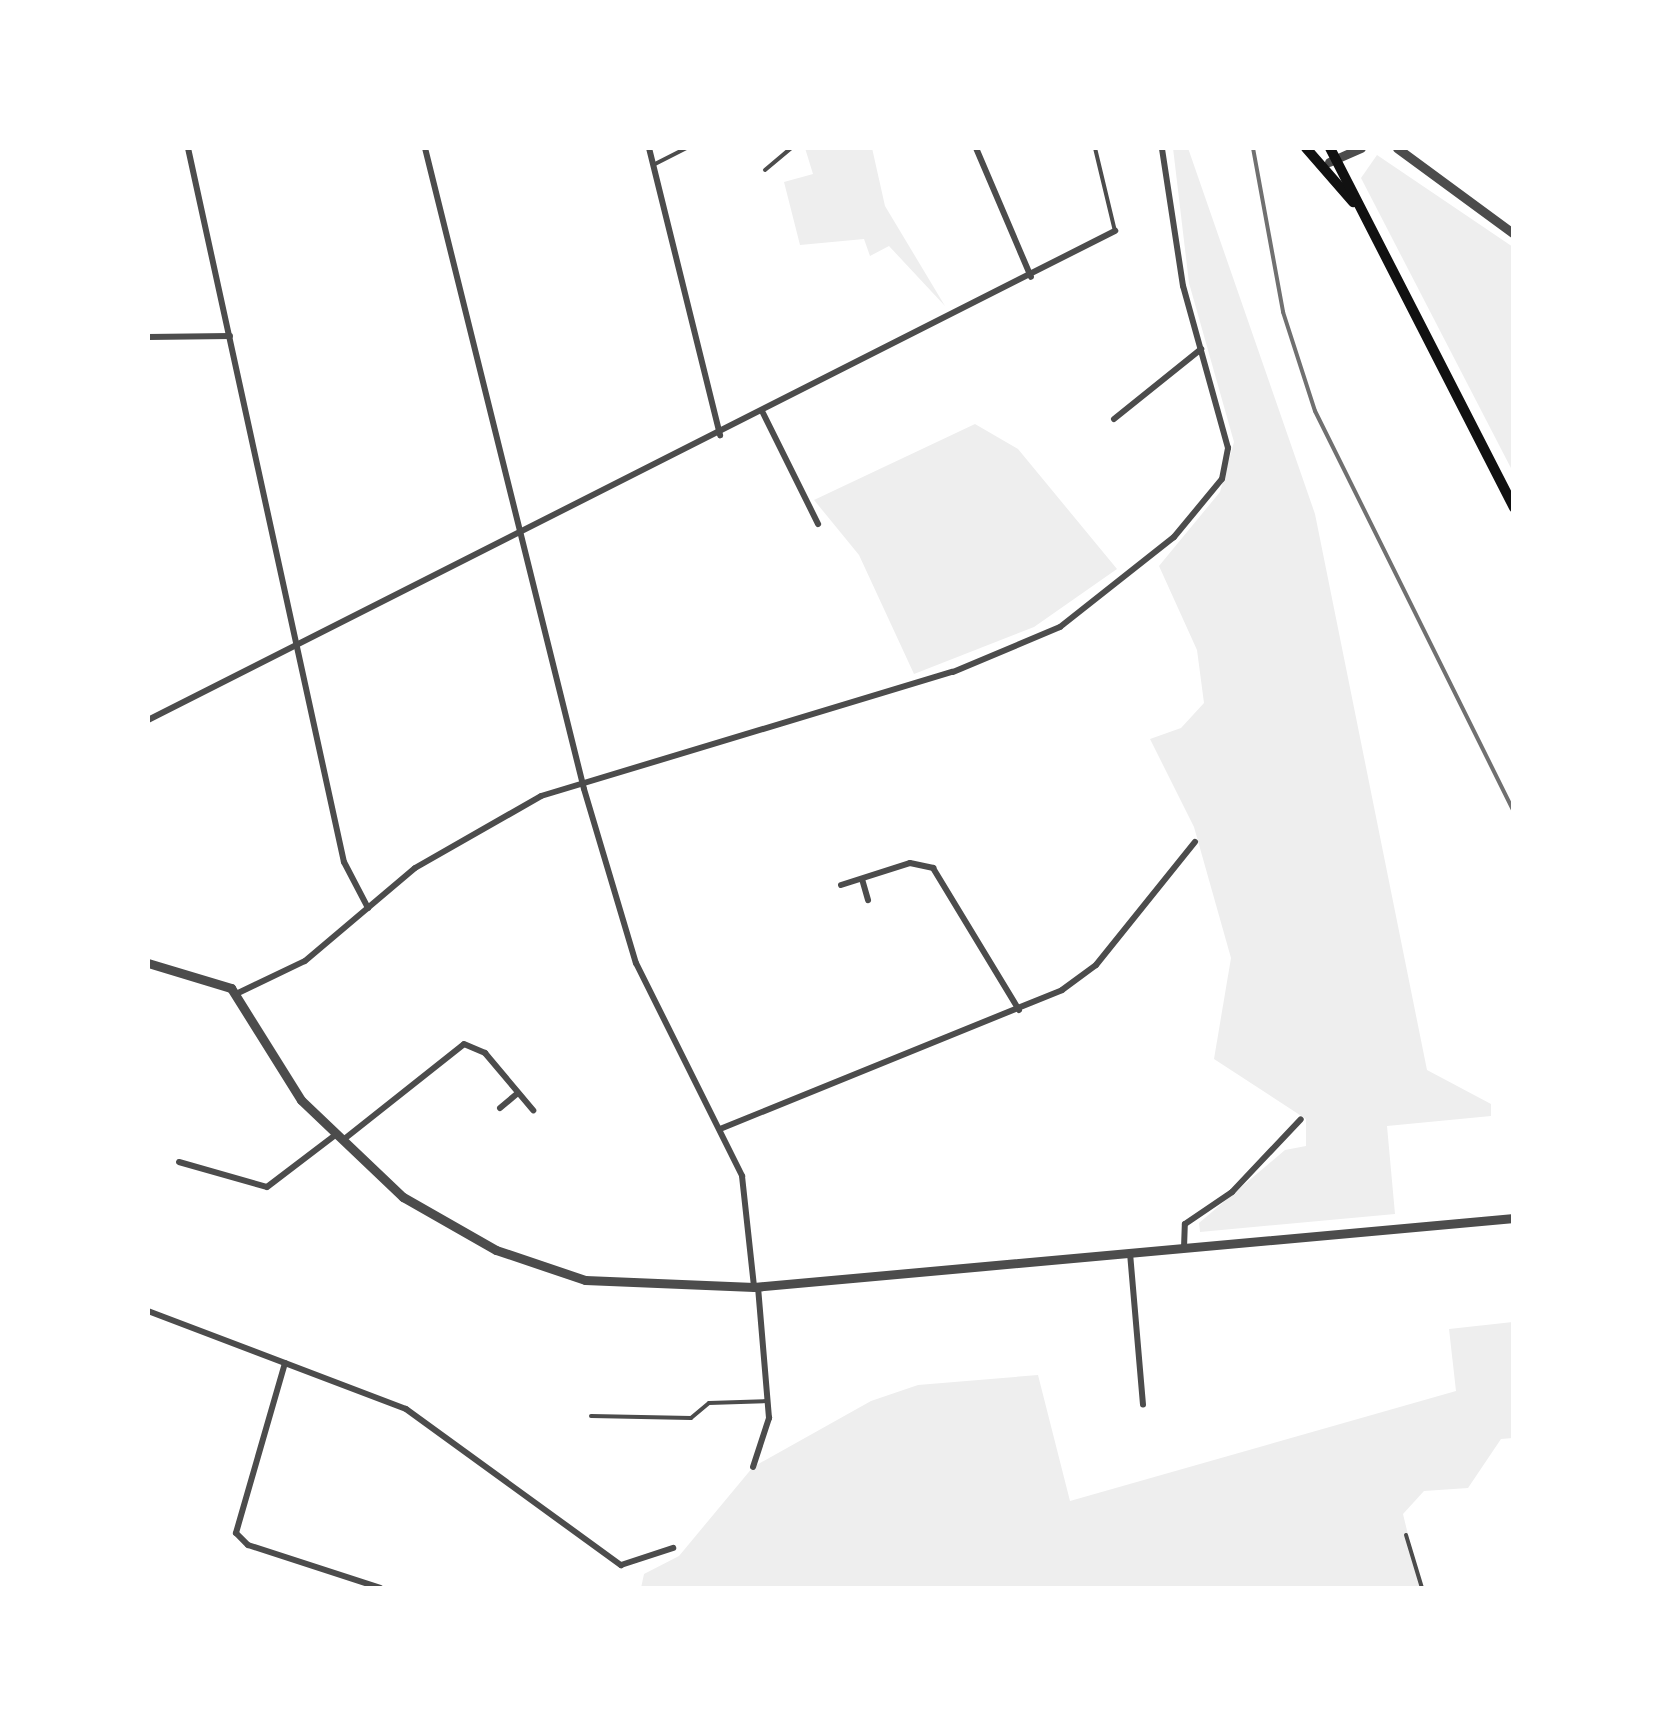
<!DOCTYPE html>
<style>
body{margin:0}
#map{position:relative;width:1661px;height:1736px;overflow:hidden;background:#fff;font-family:"Varela Round",sans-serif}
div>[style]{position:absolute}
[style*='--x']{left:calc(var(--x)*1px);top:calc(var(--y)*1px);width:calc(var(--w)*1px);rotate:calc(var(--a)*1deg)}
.green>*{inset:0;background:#eee}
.service>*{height:4px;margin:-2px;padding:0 2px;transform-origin:2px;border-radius:2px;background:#4c4c4c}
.minor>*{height:6px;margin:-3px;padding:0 3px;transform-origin:3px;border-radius:3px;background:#4c4c4c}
.tertiary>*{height:9px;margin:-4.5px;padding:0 4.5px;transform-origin:4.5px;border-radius:4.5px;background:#4c4c4c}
.primary>*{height:10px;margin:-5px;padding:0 5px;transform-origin:5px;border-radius:5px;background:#111}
.rail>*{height:4px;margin:-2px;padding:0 2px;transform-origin:2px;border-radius:2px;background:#707070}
span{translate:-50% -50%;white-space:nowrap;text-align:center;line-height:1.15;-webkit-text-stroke:10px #fff;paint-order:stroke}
.frame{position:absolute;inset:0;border:150px solid #fff;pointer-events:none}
</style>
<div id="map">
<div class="green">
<div style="clip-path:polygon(805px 148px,872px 148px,885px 206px,945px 306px,889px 246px,870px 256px,864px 239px,800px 245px,784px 182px,813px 174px)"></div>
<div style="clip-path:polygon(1173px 148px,1188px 148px,1315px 514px,1427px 1070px,1491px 1104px,1491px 1116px,1387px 1126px,1395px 1214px,1200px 1232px,1199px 1223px,1285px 1150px,1306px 1146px,1306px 1119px,1214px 1059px,1231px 958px,1194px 827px,1150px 739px,1181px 728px,1204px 703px,1197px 650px,1159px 566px,1220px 492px,1234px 442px,1189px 283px)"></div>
<div style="clip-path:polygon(1377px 155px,1513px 247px,1513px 472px,1361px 178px)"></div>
<div style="clip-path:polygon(975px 424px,1018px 449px,1117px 569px,1034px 627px,914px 674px,859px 555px,814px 500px)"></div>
<div style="clip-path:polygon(1513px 1322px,1513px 1438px,1501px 1439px,1468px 1488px,1424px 1491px,1403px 1514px,1421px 1588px,641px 1588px,644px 1574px,679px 1556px,753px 1467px,871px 1401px,918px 1385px,1038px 1375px,1070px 1501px,1456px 1391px,1449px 1329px)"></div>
</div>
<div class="service">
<div style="--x:1095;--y:148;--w:85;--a:76.5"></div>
<div style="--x:653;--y:165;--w:37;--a:-27"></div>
<div style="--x:765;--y:170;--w:34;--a:-40"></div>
<div style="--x:591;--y:1416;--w:100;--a:1.1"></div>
<div style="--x:691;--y:1418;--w:23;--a:-40"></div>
<div style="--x:709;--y:1403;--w:59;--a:-1.9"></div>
<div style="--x:1406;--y:1535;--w:55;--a:73.2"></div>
</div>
<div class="minor">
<div style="--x:188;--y:148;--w:731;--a:77.68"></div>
<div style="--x:344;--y:862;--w:52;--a:62.4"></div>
<div style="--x:425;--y:148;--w:660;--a:76.07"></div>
<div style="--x:584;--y:789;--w:182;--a:73.4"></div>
<div style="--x:636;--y:963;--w:238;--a:63.5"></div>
<div style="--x:742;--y:1176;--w:112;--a:83.8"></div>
<div style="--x:649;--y:148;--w:296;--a:76.1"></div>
<div style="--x:976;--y:148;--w:140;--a:66.9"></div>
<div style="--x:148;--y:337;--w:82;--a:-0.7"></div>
<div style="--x:763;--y:413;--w:124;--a:63.6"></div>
<div style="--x:1114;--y:419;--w:112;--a:-38.8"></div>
<div style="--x:148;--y:720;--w:1084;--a:-26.83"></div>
<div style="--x:862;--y:879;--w:22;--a:74"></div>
<div style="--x:841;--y:885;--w:72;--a:-17.7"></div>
<div style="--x:910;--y:863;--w:24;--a:12"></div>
<div style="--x:933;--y:868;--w:166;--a:58.8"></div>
<div style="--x:236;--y:994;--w:76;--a:-25.6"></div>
<div style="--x:305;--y:961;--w:144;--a:-40.2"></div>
<div style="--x:415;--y:868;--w:145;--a:-29.7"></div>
<div style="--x:541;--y:796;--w:430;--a:-16.8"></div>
<div style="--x:953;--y:672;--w:116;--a:-22.8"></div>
<div style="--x:1060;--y:627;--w:145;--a:-38.3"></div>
<div style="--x:1174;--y:537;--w:75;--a:-50.4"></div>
<div style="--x:1222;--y:479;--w:32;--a:-79"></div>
<div style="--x:1228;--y:448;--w:168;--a:-105.5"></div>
<div style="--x:1183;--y:286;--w:140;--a:-98.7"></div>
<div style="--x:500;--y:1108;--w:23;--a:-40"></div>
<div style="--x:720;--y:1129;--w:369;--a:-22.1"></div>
<div style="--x:1062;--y:990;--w:42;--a:-36.3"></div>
<div style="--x:1096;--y:965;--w:158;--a:-51.2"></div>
<div style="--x:343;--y:1140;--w:154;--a:-38.4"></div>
<div style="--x:464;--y:1044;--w:23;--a:23"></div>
<div style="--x:485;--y:1053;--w:75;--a:49.9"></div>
<div style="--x:179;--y:1162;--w:91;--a:15.9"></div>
<div style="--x:267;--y:1187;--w:84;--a:-37.3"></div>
<div style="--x:1184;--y:1248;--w:24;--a:-88"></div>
<div style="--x:1185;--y:1224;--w:57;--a:-34.2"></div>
<div style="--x:1232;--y:1192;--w:100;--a:-46.6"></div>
<div style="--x:1130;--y:1253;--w:152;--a:85.1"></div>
<div style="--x:148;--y:1311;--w:276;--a:20.8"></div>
<div style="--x:406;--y:1409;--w:266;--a:36"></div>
<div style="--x:621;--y:1565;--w:55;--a:-18.1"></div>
<div style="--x:285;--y:1363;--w:177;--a:106.1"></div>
<div style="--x:236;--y:1533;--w:17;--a:45"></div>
<div style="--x:248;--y:1545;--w:139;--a:18"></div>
<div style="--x:753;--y:1467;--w:52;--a:-71.9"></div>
<div style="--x:769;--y:1418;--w:131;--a:-94.8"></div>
</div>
<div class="tertiary">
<div style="--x:1397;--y:148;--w:145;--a:36.3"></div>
<div style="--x:1329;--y:162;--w:35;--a:-24"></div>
<div style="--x:148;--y:963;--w:87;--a:16.8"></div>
<div style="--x:231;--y:988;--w:132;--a:58"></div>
<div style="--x:301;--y:1100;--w:141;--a:43.6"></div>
<div style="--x:403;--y:1197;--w:107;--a:29.7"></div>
<div style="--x:496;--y:1250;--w:94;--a:18.6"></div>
<div style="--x:585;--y:1280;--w:169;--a:2.4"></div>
<div style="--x:754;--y:1287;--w:763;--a:-5.19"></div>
</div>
<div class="primary">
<div style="--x:1306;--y:148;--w:72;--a:49"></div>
<div style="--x:1330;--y:148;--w:404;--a:62.9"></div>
</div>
<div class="rail">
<div style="--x:1253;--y:148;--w:167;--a:79.6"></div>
<div style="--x:1283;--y:312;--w:104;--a:72.1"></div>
<div style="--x:1315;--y:411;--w:448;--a:63.6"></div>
</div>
<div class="frame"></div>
</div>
